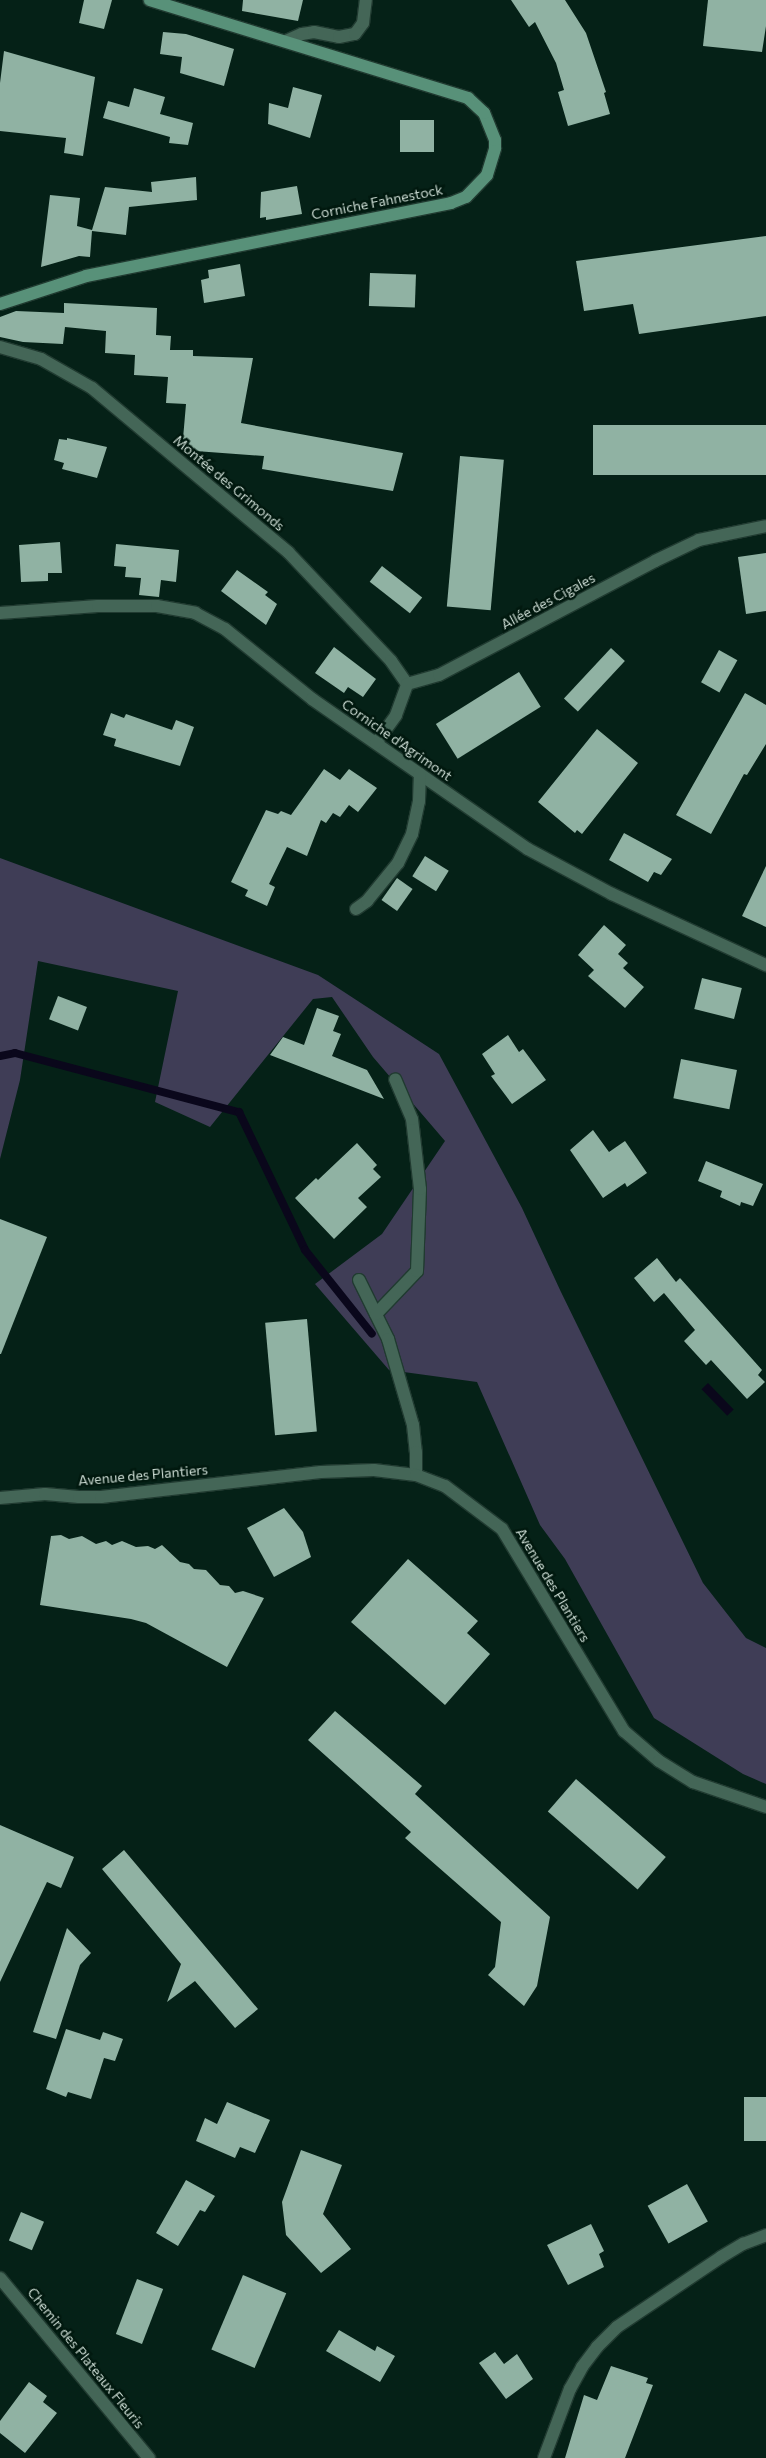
<!DOCTYPE html>
<meta charset="utf-8">
<style>
body{margin:0}
#map{position:relative;width:766px;height:2458px;overflow:hidden;background:#052117;font-family:Commissioner,sans-serif}
div>[style]{position:absolute}
[style*='--x']{left:calc(var(--x)*1px);top:calc(var(--y)*1px);width:calc(var(--w)*1px);rotate:calc(var(--a)*1deg)}
.forest>*{inset:0;background:#3f3d56}
.water>*{inset:0;background:#0a071b;transform-origin:0 0}
.stream>*{height:8px;margin:-4px;padding:0 4px;transform-origin:4px;border-radius:4px;background:#0a071b}
.building>*{inset:0;background:#90b2a3;transform-origin:0 0}
.roads{filter:drop-shadow(1px 0 #213b31) drop-shadow(-1px 0 #213b31) drop-shadow(0 1px #213b31) drop-shadow(0 -1px #213b31)}
.minor>*{height:12px;margin:-6px;padding:0 6px;transform-origin:6px;border-radius:6px;background:#446657}
.secondary>*{height:12px;margin:-6px;padding:0 6px;transform-origin:6px;border-radius:6px;background:#589179}
span{translate:-50% -50%;white-space:nowrap;text-align:center;line-height:1.15;-webkit-text-stroke:5px #00180e;paint-order:stroke}
.street-label{font-size:14px;color:#cbdbd3}
</style>
<div id="map">
<div class="forest">
<div style="clip-path:polygon(0 858px,318px 975px,439px 1054px,522px 1208px,561px 1292px,703px 1583px,746px 1638px,766px 1648px,766px 1784px,743px 1774px,654px 1718px,565px 1559px,540px 1525px,477px 1382px,389px 1370px,315px 1284px,382px 1234px,445px 1141px,373px 1057px,332px 997px,313px 999px,210px 1127px,155px 1102px,178px 991px,38px 961px,20px 1080px,0 1159px)"></div>
</div>
<div class="water">
<div style="left:708px;top:1383px;width:37px;height:9px;rotate:46deg"></div>
</div>
<div class="stream">
<div style="--x:0;--y:1056;--w:15;--a:-11"></div>
<div style="--x:15;--y:1053;--w:232;--a:14.8"></div>
<div style="--x:239;--y:1112;--w:153;--a:64.4"></div>
<div style="--x:305;--y:1250;--w:107;--a:51.4"></div>
</div>
<div class="building">
<div style="clip-path:polygon(84px 0,112px 0,104px 29px,79px 23px)"></div>
<div style="clip-path:polygon(243px 0,303px 0,298px 21px,242px 11px)"></div>
<div style="clip-path:polygon(511px 0,565px 0,586px 33px,606px 92px,604px 93px,610px 114px,568px 126px,558px 92px,564px 90px,556px 63px,535px 22px,529px 27px)"></div>
<div style="clip-path:polygon(708px 0,766px 0,766px 26px,762px 52px,703px 46px)"></div>
<div style="clip-path:polygon(163px 32px,186px 34px,234px 49px,224px 86px,180px 73px,182px 57px,160px 54px)"></div>
<div style="clip-path:polygon(4px 51px,95px 77px,83px 156px,64px 153px,66px 138px,0 131px,0 83px)"></div>
<div style="clip-path:polygon(293px 87px,322px 95px,310px 138px,268px 124px,269px 103px,288px 108px)"></div>
<div style="clip-path:polygon(134px 88px,165px 97px,160px 114px,193px 123px,188px 145px,169px 143px,170px 137px,103px 118px,108px 101px,129px 107px)"></div>
<div style="left:400px;top:120px;width:34px;height:32px"></div>
<div style="clip-path:polygon(196px 177px,197px 200px,129px 207px,126px 235px,92px 231px,90px 257px,79px 256px,41px 267px,50px 195px,80px 198px,77px 226px,92px 230px,105px 187px,152px 192px,151px 182px)"></div>
<div style="clip-path:polygon(297px 186px,302px 214px,266px 220px,266px 217px,260px 218px,261px 192px)"></div>
<div style="clip-path:polygon(766px 236px,766px 316px,639px 334px,633px 304px,584px 311px,576px 261px)"></div>
<div style="clip-path:polygon(240px 264px,245px 296px,204px 303px,201px 280px,209px 278px,208px 270px)"></div>
<div style="left:370px;top:273px;width:46px;height:33px;rotate:2deg"></div>
<div style="clip-path:polygon(64px 303px,157px 308px,156px 335px,171px 336px,170px 350px,193px 350px,193px 356px,253px 358px,241px 423px,403px 453px,393px 491px,262px 469px,264px 456px,182px 450px,186px 404px,166px 403px,168px 377px,134px 375px,135px 355px,105px 353px,106px 331px,65px 327px,63px 344px,23px 342px,0 337px,0 317px,16px 311px,64px 313px)"></div>
<div style="left:766px;top:425px;width:50px;height:173px;rotate:90deg"></div>
<div style="clip-path:polygon(67px 438px,107px 447px,97px 478px,62px 469px,64px 463px,54px 460px,59px 439px,67px 440px)"></div>
<div style="left:460px;top:456px;width:44px;height:151px;rotate:5deg"></div>
<div style="clip-path:polygon(60px 542px,62px 573px,48px 573px,48px 581px,21px 582px,19px 545px)"></div>
<div style="clip-path:polygon(116px 544px,179px 550px,176px 582px,161px 580px,159px 597px,139px 595px,141px 578px,125px 577px,126px 567px,114px 566px)"></div>
<div style="clip-path:polygon(766px 553px,766px 611px,746px 614px,738px 557px)"></div>
<div style="left:382px;top:566px;width:51px;height:20px;rotate:38deg"></div>
<div style="clip-path:polygon(237px 570px,268px 592px,265px 595px,277px 604px,266px 625px,221px 591px)"></div>
<div style="clip-path:polygon(334px 647px,376px 679px,363px 697px,348px 687px,344px 693px,315px 673px)"></div>
<div style="left:611px;top:648px;width:19px;height:69px;rotate:43deg"></div>
<div style="left:719px;top:650px;width:21px;height:37px;rotate:29deg"></div>
<div style="left:519px;top:672px;width:41px;height:98px;rotate:58deg"></div>
<div style="clip-path:polygon(745px 693px,766px 705px,766px 744px,747px 775px,744px 774px,711px 834px,676px 815px)"></div>
<div style="clip-path:polygon(111px 713px,124px 718px,126px 714px,172px 730px,176px 720px,194px 727px,180px 766px,114px 746px,116px 739px,103px 735px)"></div>
<div style="clip-path:polygon(597px 729px,638px 763px,582px 834px,577px 830px,575px 833px,538px 802px)"></div>
<div style="clip-path:polygon(324px 769px,340px 780px,349px 769px,377px 788px,358px 812px,349px 805px,340px 817px,333px 813px,326px 823px,321px 820px,307px 856px,287px 847px,269px 884px,275px 887px,267px 906px,245px 896px,248px 890px,231px 882px,266px 810px,278px 814px,281px 811px,291px 815px)"></div>
<div style="clip-path:polygon(624px 833px,672px 859px,661px 875px,654px 872px,648px 882px,609px 860px)"></div>
<div style="left:425px;top:856px;width:28px;height:24px;rotate:32deg"></div>
<div style="clip-path:polygon(766px 866px,766px 927px,742px 916px)"></div>
<div style="left:397px;top:878px;width:19px;height:27px;rotate:35deg"></div>
<div style="clip-path:polygon(604px 925px,626px 945px,618px 954px,628px 963px,623px 968px,644px 987px,625px 1008px,588px 976px,594px 970px,578px 955px)"></div>
<div style="left:702px;top:978px;width:41px;height:32px;rotate:14deg"></div>
<div style="left:58px;top:996px;width:31px;height:25px;rotate:21deg"></div>
<div style="clip-path:polygon(317px 1008px,339px 1016px,333px 1031px,341px 1034px,332px 1056px,367px 1070px,384px 1099px,270px 1055px,283px 1037px,304px 1045px)"></div>
<div style="clip-path:polygon(508px 1035px,519px 1052px,523px 1049px,546px 1080px,512px 1104px,491px 1076px,495px 1074px,482px 1054px)"></div>
<div style="left:681px;top:1059px;width:57px;height:40px;rotate:11deg"></div>
<div style="clip-path:polygon(593px 1130px,609px 1152px,625px 1141px,647px 1173px,627px 1187px,625px 1183px,603px 1198px,570px 1150px)"></div>
<div style="clip-path:polygon(357px 1143px,377px 1165px,373px 1169px,381px 1177px,358px 1198px,367px 1207px,334px 1239px,295px 1198px,316px 1178px,318px 1180px)"></div>
<div style="clip-path:polygon(706px 1161px,763px 1184px,753px 1206px,741px 1202px,740px 1206px,720px 1197px,722px 1191px,698px 1181px)"></div>
<div style="clip-path:polygon(0 1219px,47px 1237px,1px 1354px,0 1354px)"></div>
<div style="clip-path:polygon(657px 1258px,676px 1282px,680px 1278px,762px 1370px,758px 1375px,765px 1382px,747px 1399px,711px 1360px,706px 1365px,684px 1341px,695px 1330px,664px 1293px,654px 1302px,634px 1278px)"></div>
<div style="left:307px;top:1319px;width:113px;height:42px;rotate:85deg"></div>
<div style="clip-path:polygon(284px 1508px,303px 1532px,311px 1557px,274px 1577px,247px 1528px)"></div>
<div style="clip-path:polygon(61px 1535px,69px 1539px,82px 1536px,96px 1544px,106px 1541px,112px 1545px,122px 1541px,136px 1547px,148px 1546px,155px 1549px,162px 1545px,180px 1562px,189px 1564px,194px 1569px,206px 1570px,220px 1585px,229px 1586px,235px 1593px,243px 1591px,264px 1598px,227px 1667px,146px 1623px,131px 1619px,40px 1605px,51px 1536px)"></div>
<div style="clip-path:polygon(408px 1559px,478px 1621px,467px 1633px,490px 1654px,445px 1705px,351px 1622px)"></div>
<div style="clip-path:polygon(335px 1711px,422px 1786px,415px 1794px,550px 1917px,537px 1986px,524px 2006px,488px 1975px,495px 1967px,501px 1922px,405px 1838px,411px 1832px,308px 1740px)"></div>
<div style="left:576px;top:1779px;width:119px;height:43px;rotate:41deg"></div>
<div style="clip-path:polygon(0 1825px,74px 1857px,61px 1888px,47px 1882px,0 1982px)"></div>
<div style="clip-path:polygon(124px 1850px,258px 2009px,235px 2028px,195px 1981px,167px 2002px,181px 1964px,102px 1869px)"></div>
<div style="clip-path:polygon(67px 1928px,91px 1953px,80px 1965px,56px 2039px,33px 2032px)"></div>
<div style="clip-path:polygon(66px 2029px,100px 2040px,103px 2032px,123px 2039px,115px 2061px,104px 2058px,91px 2099px,68px 2092px,66px 2097px,46px 2089px)"></div>
<div style="left:744px;top:2097px;width:22px;height:44px"></div>
<div style="clip-path:polygon(227px 2102px,270px 2120px,255px 2153px,240px 2147px,235px 2158px,196px 2141px,205px 2118px,217px 2124px)"></div>
<div style="clip-path:polygon(301px 2150px,342px 2165px,323px 2214px,351px 2249px,321px 2273px,286px 2235px,282px 2202px)"></div>
<div style="clip-path:polygon(186px 2180px,215px 2196px,205px 2212px,200px 2210px,178px 2246px,156px 2233px)"></div>
<div style="left:687px;top:2184px;width:43px;height:45px;rotate:61deg"></div>
<div style="left:21px;top:2212px;width:25px;height:31px;rotate:23deg"></div>
<div style="clip-path:polygon(591px 2224px,604px 2251px,599px 2254px,604px 2267px,568px 2285px,547px 2245px)"></div>
<div style="left:243px;top:2275px;width:47px;height:81px;rotate:23deg"></div>
<div style="left:137px;top:2279px;width:28px;height:59px;rotate:21deg"></div>
<div style="clip-path:polygon(339px 2330px,375px 2351px,377px 2346px,395px 2356px,380px 2382px,326px 2351px)"></div>
<div style="clip-path:polygon(495px 2352px,504px 2364px,517px 2354px,533px 2379px,506px 2399px,479px 2363px)"></div>
<div style="clip-path:polygon(611px 2366px,648px 2378px,646px 2383px,653px 2385px,625px 2458px,565px 2458px,584px 2395px,597px 2400px)"></div>
<div style="clip-path:polygon(29px 2382px,47px 2396px,43px 2402px,57px 2413px,25px 2453px,0 2433px,0 2421px)"></div>
</div>
<div class="roads">
<div class="minor">
<div style="--x:286;--y:41;--w:17;--a:-24"></div>
<div style="--x:302;--y:34;--w:12;--a:-9"></div>
<div style="--x:314;--y:32;--w:25;--a:11"></div>
<div style="--x:339;--y:37;--w:16;--a:-11"></div>
<div style="--x:355;--y:34;--w:14;--a:-54"></div>
<div style="--x:363;--y:23;--w:23;--a:-83"></div>
<div style="--x:0;--y:347;--w:43;--a:16.3"></div>
<div style="--x:41;--y:359;--w:59;--a:29.6"></div>
<div style="--x:92;--y:388;--w:256;--a:39.9"></div>
<div style="--x:288;--y:552;--w:150;--a:46.6"></div>
<div style="--x:391;--y:661;--w:28;--a:55"></div>
<div style="--x:0;--y:613;--w:98;--a:-4.1"></div>
<div style="--x:98;--y:606;--w:59;--a:0"></div>
<div style="--x:157;--y:606;--w:39;--a:10"></div>
<div style="--x:195;--y:613;--w:34;--a:28"></div>
<div style="--x:225;--y:629;--w:112;--a:38.8"></div>
<div style="--x:312;--y:699;--w:263;--a:34.8"></div>
<div style="--x:528;--y:849;--w:95;--a:28.2"></div>
<div style="--x:612;--y:894;--w:170;--a:24.8"></div>
<div style="--x:407;--y:684;--w:33;--a:-16"></div>
<div style="--x:439;--y:675;--w:244;--a:-27.8"></div>
<div style="--x:655;--y:561;--w:49;--a:-25.5"></div>
<div style="--x:699;--y:540;--w:68;--a:-11.8"></div>
<div style="--x:376;--y:743;--w:34;--a:-54"></div>
<div style="--x:396;--y:715;--w:33;--a:-70"></div>
<div style="--x:356;--y:909;--w:14;--a:-36"></div>
<div style="--x:367;--y:901;--w:49;--a:-50.8"></div>
<div style="--x:398;--y:863;--w:32;--a:-64"></div>
<div style="--x:412;--y:834;--w:34;--a:-78"></div>
<div style="--x:419;--y:801;--w:27;--a:-88"></div>
<div style="--x:359;--y:1280;--w:66;--a:63.8"></div>
<div style="--x:388;--y:1339;--w:90;--a:73.8"></div>
<div style="--x:413;--y:1425;--w:27;--a:84"></div>
<div style="--x:416;--y:1452;--w:23;--a:90"></div>
<div style="--x:376;--y:1314;--w:59;--a:-46.4"></div>
<div style="--x:417;--y:1271;--w:82;--a:-87.9"></div>
<div style="--x:420;--y:1189;--w:70;--a:-96.5"></div>
<div style="--x:412;--y:1119;--w:43;--a:-113"></div>
<div style="--x:0;--y:1498;--w:45;--a:-5.1"></div>
<div style="--x:45;--y:1494;--w:34;--a:5"></div>
<div style="--x:79;--y:1497;--w:22;--a:0"></div>
<div style="--x:101;--y:1497;--w:221;--a:-6.5"></div>
<div style="--x:321;--y:1472;--w:53;--a:-2.2"></div>
<div style="--x:374;--y:1470;--w:42;--a:6.8"></div>
<div style="--x:416;--y:1475;--w:31;--a:21"></div>
<div style="--x:445;--y:1486;--w:71;--a:37"></div>
<div style="--x:502;--y:1529;--w:236;--a:58.9"></div>
<div style="--x:624;--y:1731;--w:46;--a:40.6"></div>
<div style="--x:659;--y:1761;--w:40;--a:32"></div>
<div style="--x:693;--y:1782;--w:77;--a:18.9"></div>
<div style="--x:0;--y:2278;--w:234;--a:50.4"></div>
<div style="--x:544;--y:2458;--w:74;--a:-69.4"></div>
<div style="--x:570;--y:2389;--w:25;--a:-61"></div>
<div style="--x:582;--y:2367;--w:25;--a:-53"></div>
<div style="--x:597;--y:2347;--w:28;--a:-45"></div>
<div style="--x:617;--y:2327;--w:125;--a:-33.9"></div>
<div style="--x:721;--y:2257;--w:26;--a:-31"></div>
<div style="--x:743;--y:2244;--w:25;--a:-21"></div>
</div>
<div class="secondary">
<div style="--x:0;--y:304;--w:90;--a:-18"></div>
<div style="--x:86;--y:276;--w:372;--a:-11.3"></div>
<div style="--x:451;--y:203;--w:16;--a:-22"></div>
<div style="--x:466;--y:197;--w:30;--a:-46"></div>
<div style="--x:487;--y:175;--w:28;--a:-73"></div>
<div style="--x:495;--y:148;--w:8;--a:-90"></div>
<div style="--x:495;--y:140;--w:29;--a:-112"></div>
<div style="--x:484;--y:113;--w:22;--a:-137"></div>
<div style="--x:468;--y:98;--w:333;--a:-162.9"></div>
</div>
</div>
<div class="street-label">
<span style="left:377px;top:202px;rotate:-11deg">Corniche Fahnestock</span>
<span style="left:229px;top:483px;rotate:40deg">Montée des Grimonds</span>
<span style="left:548px;top:601px;rotate:-28deg">Allée des Cigales</span>
<span style="left:397px;top:740px;rotate:35deg">Corniche d'Agrimont</span>
<span style="left:143px;top:1475px;rotate:-5deg">Avenue des Plantiers</span>
<span style="left:553px;top:1585px;rotate:59deg">Avenue des Plantiers</span>
<span style="left:86px;top:2358px;rotate:51deg">Chemin des Plateaux Fleuris</span>
</div>
</div>
